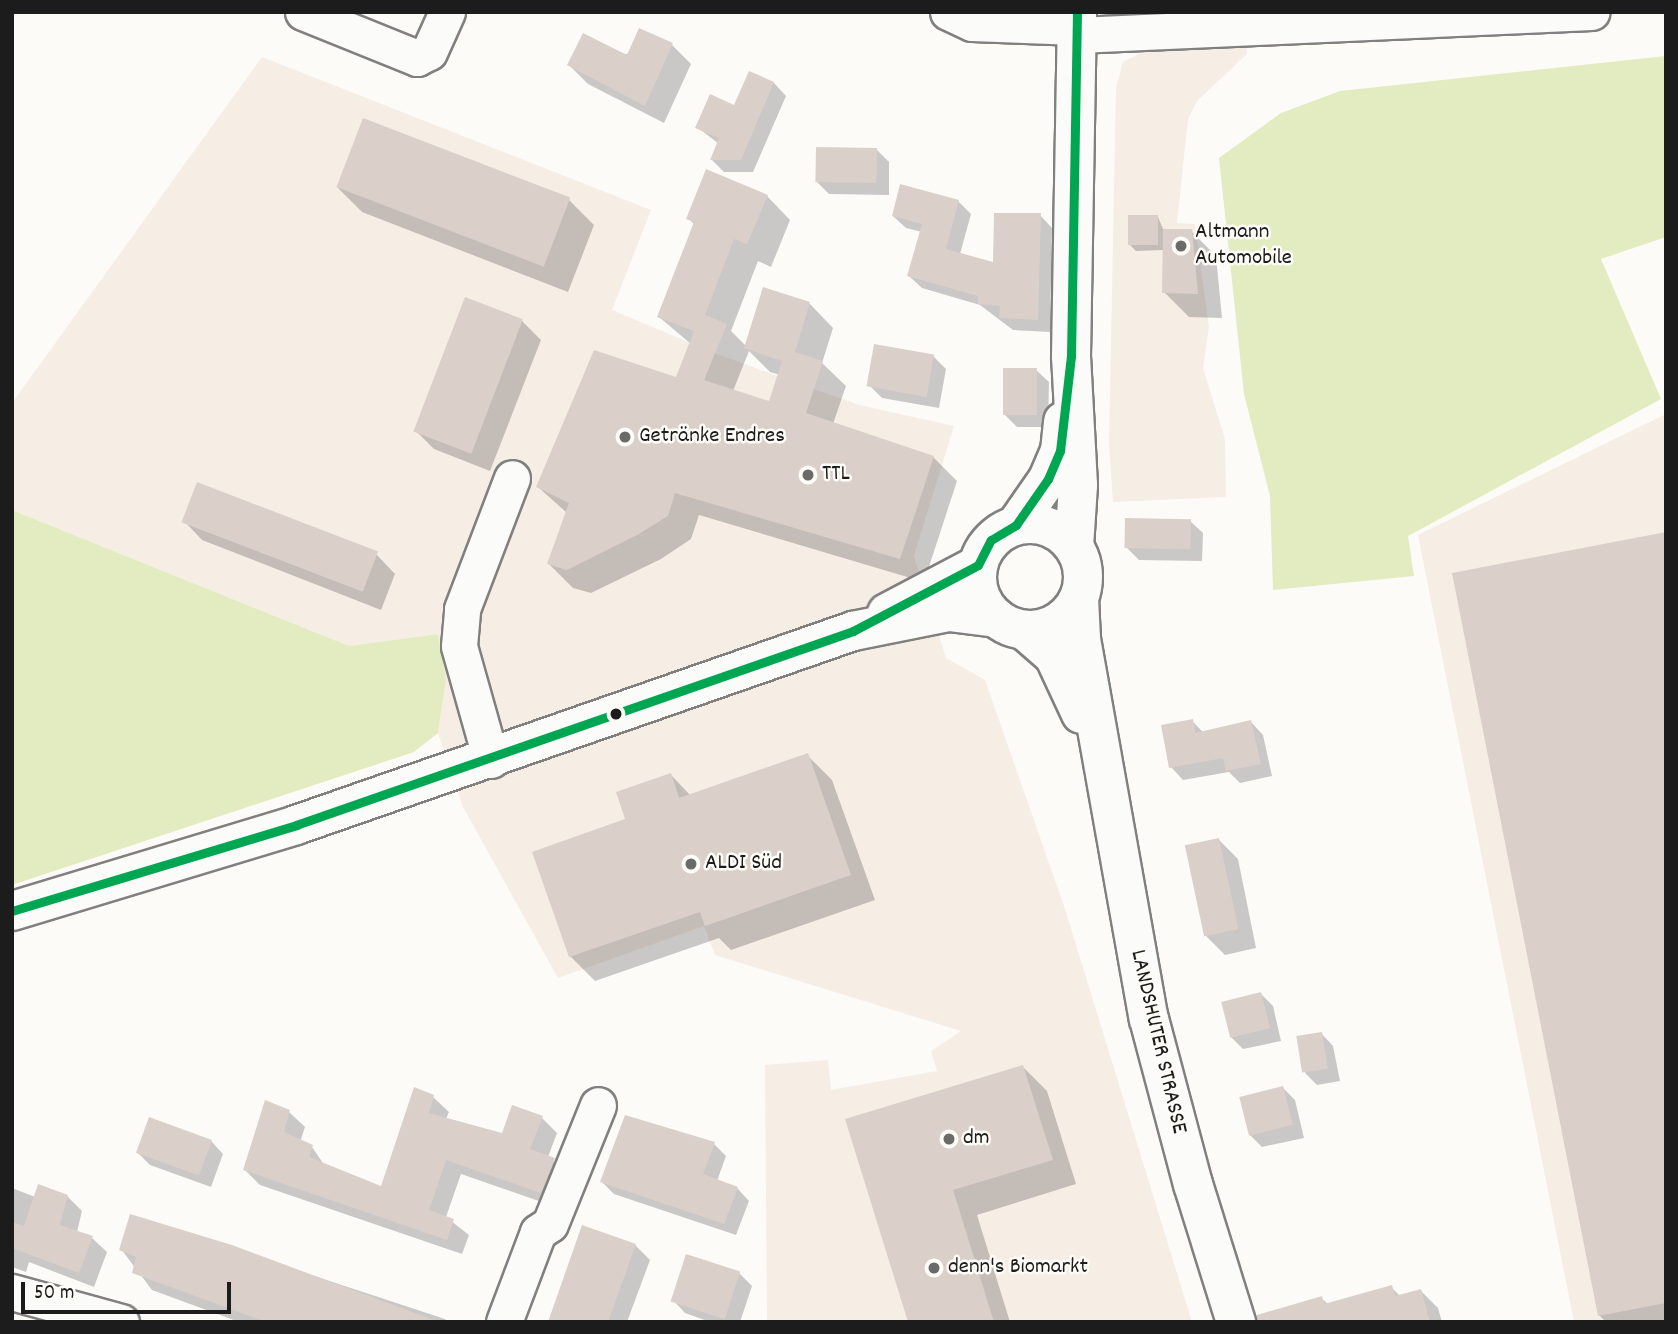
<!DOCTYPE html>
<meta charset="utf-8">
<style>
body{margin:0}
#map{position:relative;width:1678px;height:1334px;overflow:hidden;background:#fcfbf8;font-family:Dekko,sans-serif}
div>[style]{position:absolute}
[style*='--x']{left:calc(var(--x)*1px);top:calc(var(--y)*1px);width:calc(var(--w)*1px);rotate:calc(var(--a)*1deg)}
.built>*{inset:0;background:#f6ede5}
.green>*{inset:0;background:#e3ecc0}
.shadow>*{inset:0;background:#0003}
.building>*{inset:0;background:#dad0c9;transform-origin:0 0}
.roads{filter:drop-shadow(2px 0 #81807f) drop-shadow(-2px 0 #81807f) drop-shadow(0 2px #81807f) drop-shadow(0 -2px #81807f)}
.minor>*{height:35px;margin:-17.5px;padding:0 17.5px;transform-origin:17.5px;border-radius:17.5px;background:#fbfbf9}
.major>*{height:38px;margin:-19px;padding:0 19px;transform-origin:19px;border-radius:19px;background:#fbfbf9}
.major>.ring{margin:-19px;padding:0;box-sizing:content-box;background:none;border:38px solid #fbfbf9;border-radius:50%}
.bus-1>*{height:9px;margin:-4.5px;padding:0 4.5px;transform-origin:4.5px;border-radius:4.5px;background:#00a651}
.dots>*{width:19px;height:19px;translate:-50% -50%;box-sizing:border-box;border:4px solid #fdfcf7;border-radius:50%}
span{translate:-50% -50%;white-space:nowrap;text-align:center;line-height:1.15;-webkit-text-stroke:5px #fdfcf7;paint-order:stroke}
.poi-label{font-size:23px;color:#1c1c1c}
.left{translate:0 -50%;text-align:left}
.street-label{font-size:23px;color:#1c1c1c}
.frame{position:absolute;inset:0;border:14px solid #1c1c1c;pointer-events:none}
.scale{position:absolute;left:21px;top:1282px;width:210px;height:32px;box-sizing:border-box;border:4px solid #1c1c1c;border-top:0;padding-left:9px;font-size:21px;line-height:24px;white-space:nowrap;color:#1c1c1c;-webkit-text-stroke:5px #fdfcf7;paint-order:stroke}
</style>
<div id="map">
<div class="built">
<div style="clip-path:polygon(1246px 42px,1247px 54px,1197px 101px,1188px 119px,1177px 223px,1195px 224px,1209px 327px,1203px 368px,1225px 439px,1226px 497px,1113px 502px,1109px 444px,1116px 88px,1123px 62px,1155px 46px)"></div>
<div style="clip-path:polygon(262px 57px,651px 210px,612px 310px,717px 354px,859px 405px,954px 426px,914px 556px,946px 658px,985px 680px,1065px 909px,1192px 1322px,767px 1322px,765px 1065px,828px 1060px,831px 1090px,937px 1071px,931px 1051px,961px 1031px,715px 955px,704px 926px,558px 978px,463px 807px,438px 733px,446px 680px,438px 634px,349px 646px,12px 510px,12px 403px)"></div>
<div style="clip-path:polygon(1666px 414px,1666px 1322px,1574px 1322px,1418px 535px)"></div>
</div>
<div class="green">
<div style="clip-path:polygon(1666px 56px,1666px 237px,1601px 259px,1661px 399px,1408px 536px,1414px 576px,1273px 590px,1270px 496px,1244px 394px,1219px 158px,1281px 113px,1340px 91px)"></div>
<div style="clip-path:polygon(12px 510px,349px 646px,438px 634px,446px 680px,438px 733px,414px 752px,12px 885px)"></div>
</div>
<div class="shadow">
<div style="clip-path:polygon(672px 45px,691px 64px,664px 123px,588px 84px,569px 65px)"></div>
<div style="clip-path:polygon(750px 74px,774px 83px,786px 96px,753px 172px,724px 172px,712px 160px,719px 144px,697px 127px,735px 107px)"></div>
<div style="clip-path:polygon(877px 150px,889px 162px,889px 195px,829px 194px,817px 182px)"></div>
<div style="clip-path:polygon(337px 187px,569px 200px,594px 225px,568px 292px,362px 212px)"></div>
<div style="clip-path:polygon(evenodd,767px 196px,790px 220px,771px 267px,758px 261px,731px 331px,746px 346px,764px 289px,810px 304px,833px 328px,822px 363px,846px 386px,833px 424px,933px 457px,957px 481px,924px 582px,699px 515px,691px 539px,661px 559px,591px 593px,573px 588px,549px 564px,567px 513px,538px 487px,677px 379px,691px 344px,659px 317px,695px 225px,688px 218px,767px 196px,749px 351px,770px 372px,780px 375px,770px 404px,733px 391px,749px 351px)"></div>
<div style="clip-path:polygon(958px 201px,971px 214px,960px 254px,994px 264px,1040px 215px,1052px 228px,1050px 332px,1013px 330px,980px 305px,922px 288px,909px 276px,922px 232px,906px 228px,893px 216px)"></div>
<div style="clip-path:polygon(1158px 217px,1164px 231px,1191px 231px,1216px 256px,1222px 318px,1189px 317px,1164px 292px,1164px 250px,1136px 251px,1130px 245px)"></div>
<div style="clip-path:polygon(522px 321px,541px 340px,490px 471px,434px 449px,415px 430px)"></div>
<div style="clip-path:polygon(933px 356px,946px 369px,939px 408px,882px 398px,869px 385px)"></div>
<div style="clip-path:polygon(1036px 370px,1049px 382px,1048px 427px,1017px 427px,1004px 414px)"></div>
<div style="clip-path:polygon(184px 521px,377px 555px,395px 574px,381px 610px,202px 540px)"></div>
<div style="clip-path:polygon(1190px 521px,1203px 533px,1202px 561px,1139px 560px,1127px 548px)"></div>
<div style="clip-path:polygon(1666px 534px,1666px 1322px,1606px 1322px,1599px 1315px)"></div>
<div style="clip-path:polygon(1192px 721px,1204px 733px,1251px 722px,1263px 735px,1272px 776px,1240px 783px,1229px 772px,1183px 780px,1171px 767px)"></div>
<div style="clip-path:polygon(807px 755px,832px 780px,875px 900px,731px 950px,719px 938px,595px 981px,570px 956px,627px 820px,671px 775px,691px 796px)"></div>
<div style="clip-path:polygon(1219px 840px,1238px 859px,1256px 948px,1225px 955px,1206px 936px)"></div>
<div style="clip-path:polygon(1261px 994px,1273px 1006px,1281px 1041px,1243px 1049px,1231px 1037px)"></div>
<div style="clip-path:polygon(1321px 1033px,1333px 1046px,1340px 1081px,1317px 1085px,1305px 1073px)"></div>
<div style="clip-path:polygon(1022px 1066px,1047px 1091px,1076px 1184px,977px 1215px,1010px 1322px,910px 1322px,847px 1120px)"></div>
<div style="clip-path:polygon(1283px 1088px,1295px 1100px,1304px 1138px,1262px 1147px,1250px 1135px)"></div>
<div style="clip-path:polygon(433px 1097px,449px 1112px,446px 1119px,503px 1135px,542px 1118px,557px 1133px,548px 1157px,569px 1175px,556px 1207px,461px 1174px,446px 1217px,469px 1235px,462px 1254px,260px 1185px,245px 1170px,289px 1112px,305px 1127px,300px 1142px,312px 1147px,325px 1166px,382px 1188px)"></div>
<div style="clip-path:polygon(211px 1141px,223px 1154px,211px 1187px,150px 1165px,138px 1153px)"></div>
<div style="clip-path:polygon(714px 1144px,726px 1156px,717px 1181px,737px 1188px,749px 1201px,736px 1235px,614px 1194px,602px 1182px)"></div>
<div style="clip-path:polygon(12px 1188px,35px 1197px,68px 1197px,82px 1211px,77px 1232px,92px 1238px,107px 1252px,94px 1287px,29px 1262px,26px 1272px,12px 1267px)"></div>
<div style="clip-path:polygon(132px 1216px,445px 1319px,448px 1322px,239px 1322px,152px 1290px,121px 1249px)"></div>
<div style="clip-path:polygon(635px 1245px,650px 1260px,627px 1322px,549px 1322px)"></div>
<div style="clip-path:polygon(687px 1256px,740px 1274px,752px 1286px,740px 1322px,710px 1322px,685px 1313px,673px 1300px)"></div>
<div style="clip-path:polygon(1391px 1287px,1401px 1297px,1421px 1291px,1438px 1308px,1442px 1322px,1293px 1322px,1321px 1298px,1328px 1304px)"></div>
</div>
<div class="building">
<div style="clip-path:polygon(639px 28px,673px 43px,645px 106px,567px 65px,583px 33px,627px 55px)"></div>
<div style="clip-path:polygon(749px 71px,774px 82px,741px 160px,710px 160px,719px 138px,695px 128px,710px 94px,734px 105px)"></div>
<div style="left:363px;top:118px;width:222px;height:74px;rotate:21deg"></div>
<div style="left:816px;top:147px;width:61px;height:35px;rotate:1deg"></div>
<div style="clip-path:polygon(706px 169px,768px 195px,747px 244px,734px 239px,705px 315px,727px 324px,704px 380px,769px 401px,782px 361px,744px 348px,763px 287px,810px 302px,795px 352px,823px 361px,806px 413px,934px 456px,900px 559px,675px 493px,668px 516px,637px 535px,567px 570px,547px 564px,569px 503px,536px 487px,594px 350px,676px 377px,694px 331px,657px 317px,694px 222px,686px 219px)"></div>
<div style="clip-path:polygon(900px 184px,959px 200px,946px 249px,993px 262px,994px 213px,1041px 213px,1038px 320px,999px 318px,1000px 306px,978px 304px,978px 296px,907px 276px,922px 224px,892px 216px)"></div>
<div style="left:1128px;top:215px;width:30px;height:30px"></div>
<div style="clip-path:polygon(1163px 229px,1192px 229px,1198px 294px,1162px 293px)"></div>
<div style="left:465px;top:297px;width:62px;height:144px;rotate:21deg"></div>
<div style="left:874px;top:344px;width:61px;height:43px;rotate:10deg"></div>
<div style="left:1003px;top:368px;width:34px;height:47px"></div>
<div style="left:197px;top:482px;width:194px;height:43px;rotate:21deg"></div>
<div style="left:1125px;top:518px;width:66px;height:30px;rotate:1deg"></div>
<div style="clip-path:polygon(1666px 532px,1666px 1303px,1598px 1316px,1452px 573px)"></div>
<div style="clip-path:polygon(1193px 719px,1195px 733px,1251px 720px,1261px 764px,1226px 771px,1223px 758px,1169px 768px,1161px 725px)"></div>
<div style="clip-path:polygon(808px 753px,851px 875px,705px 926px,700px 912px,569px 957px,532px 852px,625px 819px,616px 792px,671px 773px,679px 798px)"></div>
<div style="left:1219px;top:838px;width:93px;height:35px;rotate:78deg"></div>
<div style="left:1261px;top:992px;width:37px;height:41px;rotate:76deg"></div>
<div style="left:1322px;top:1032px;width:37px;height:26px;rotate:81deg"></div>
<div style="clip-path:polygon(1023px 1065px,1053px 1160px,953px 1190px,994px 1322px,908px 1322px,845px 1119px)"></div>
<div style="left:1283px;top:1086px;width:40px;height:45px;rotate:76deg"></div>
<div style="clip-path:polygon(414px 1087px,434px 1095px,429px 1113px,502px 1133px,512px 1105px,543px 1116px,530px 1149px,555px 1158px,541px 1193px,446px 1160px,429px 1210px,454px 1219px,447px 1240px,243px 1170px,265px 1100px,290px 1110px,284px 1132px,313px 1145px,309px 1157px,381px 1186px)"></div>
<div style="clip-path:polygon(625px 1115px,715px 1142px,703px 1174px,738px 1187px,724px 1224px,600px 1182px)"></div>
<div style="left:149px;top:1117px;width:67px;height:38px;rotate:20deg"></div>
<div style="clip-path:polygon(38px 1184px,68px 1195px,60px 1225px,93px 1236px,79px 1273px,12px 1248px,12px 1222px,24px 1226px)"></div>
<div style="clip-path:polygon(130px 1214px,232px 1245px,439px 1322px,266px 1322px,132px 1273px,136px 1257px,119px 1250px)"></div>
<div style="clip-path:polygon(582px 1225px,636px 1244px,608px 1322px,548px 1322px)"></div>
<div style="left:686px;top:1254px;width:57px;height:50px;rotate:18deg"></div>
<div style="clip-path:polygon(1392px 1285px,1395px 1296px,1421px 1289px,1430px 1322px,1257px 1322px,1257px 1315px,1322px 1296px,1324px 1304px)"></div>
</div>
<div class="roads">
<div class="minor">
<div style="--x:303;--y:12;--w:123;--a:22"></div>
<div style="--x:417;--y:58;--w:13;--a:-27"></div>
<div style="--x:429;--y:52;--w:44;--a:-65.8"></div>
<div style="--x:948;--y:12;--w:26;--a:25"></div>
<div style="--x:972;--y:23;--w:105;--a:2.2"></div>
<div style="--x:1077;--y:35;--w:515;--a:-2.56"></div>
<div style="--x:491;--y:760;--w:118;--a:-105.7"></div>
<div style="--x:459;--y:646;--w:37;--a:-85"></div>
<div style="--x:462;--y:609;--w:140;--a:-69.1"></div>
<div style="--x:12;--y:1292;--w:113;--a:15.4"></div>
<div style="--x:504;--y:1322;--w:96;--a:-69.3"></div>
<div style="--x:538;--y:1232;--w:14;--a:-34"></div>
<div style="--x:550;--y:1224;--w:128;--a:-68"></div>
</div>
<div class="major">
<div class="ring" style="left:977px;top:524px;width:68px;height:68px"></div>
<div style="--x:1016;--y:525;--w:56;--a:-55.2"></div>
<div style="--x:1048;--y:479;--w:30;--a:-67"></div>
<div style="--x:1060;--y:451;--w:30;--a:-84"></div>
<div style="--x:1074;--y:547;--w:62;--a:-86.3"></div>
<div style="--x:1078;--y:485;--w:129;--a:-93.1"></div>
<div style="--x:1071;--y:356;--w:344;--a:-89"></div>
<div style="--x:1079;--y:598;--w:41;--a:87.2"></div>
<div style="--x:1081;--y:639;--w:386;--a:79.9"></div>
<div style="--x:1149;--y:1019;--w:171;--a:75.1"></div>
<div style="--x:1193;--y:1184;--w:145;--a:72.7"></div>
<div style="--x:887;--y:613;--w:103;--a:-27.8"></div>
<div style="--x:1024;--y:630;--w:40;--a:41"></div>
<div style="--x:1054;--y:656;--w:64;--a:65"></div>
<div style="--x:12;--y:911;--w:297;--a:-16.8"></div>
<div style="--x:296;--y:825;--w:590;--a:-19.2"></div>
<div style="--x:853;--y:631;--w:98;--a:-11.2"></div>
<div style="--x:949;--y:612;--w:48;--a:7.1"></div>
</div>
</div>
<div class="bus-1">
<div style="--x:12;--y:911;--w:297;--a:-16.8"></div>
<div style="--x:296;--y:825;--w:590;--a:-19.2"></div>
<div style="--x:853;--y:631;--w:141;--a:-27.8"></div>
<div style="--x:978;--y:565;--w:28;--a:-63"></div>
<div style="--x:991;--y:540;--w:29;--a:-31"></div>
<div style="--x:1016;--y:525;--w:56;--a:-55.2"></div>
<div style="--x:1048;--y:479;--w:30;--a:-67"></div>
<div style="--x:1060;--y:451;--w:96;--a:-83.4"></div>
<div style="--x:1071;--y:356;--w:344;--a:-89"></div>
</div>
<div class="dots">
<div style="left:1181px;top:246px;background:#6a6a69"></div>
<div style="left:625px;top:437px;background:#6a6a69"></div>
<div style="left:808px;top:475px;background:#6a6a69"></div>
<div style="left:616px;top:714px;background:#1c1c1c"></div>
<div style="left:691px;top:864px;background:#6a6a69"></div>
<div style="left:949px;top:1139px;background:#6a6a69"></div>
<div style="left:934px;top:1268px;background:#6a6a69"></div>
</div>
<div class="poi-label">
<span class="left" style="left:1195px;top:246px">Altmann<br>Automobile</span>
<span class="left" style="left:639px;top:437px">Getränke Endres</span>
<span class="left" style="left:822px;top:475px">TTL</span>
<span class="left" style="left:705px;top:864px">ALDI Süd</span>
<span class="left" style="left:963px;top:1139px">dm</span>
<span class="left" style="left:948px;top:1268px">denn's Biomarkt</span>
</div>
<div class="street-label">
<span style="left:1157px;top:1042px;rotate:77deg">LANDSHUTER STRASSE</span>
</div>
<div class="frame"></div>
<div class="scale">50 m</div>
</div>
